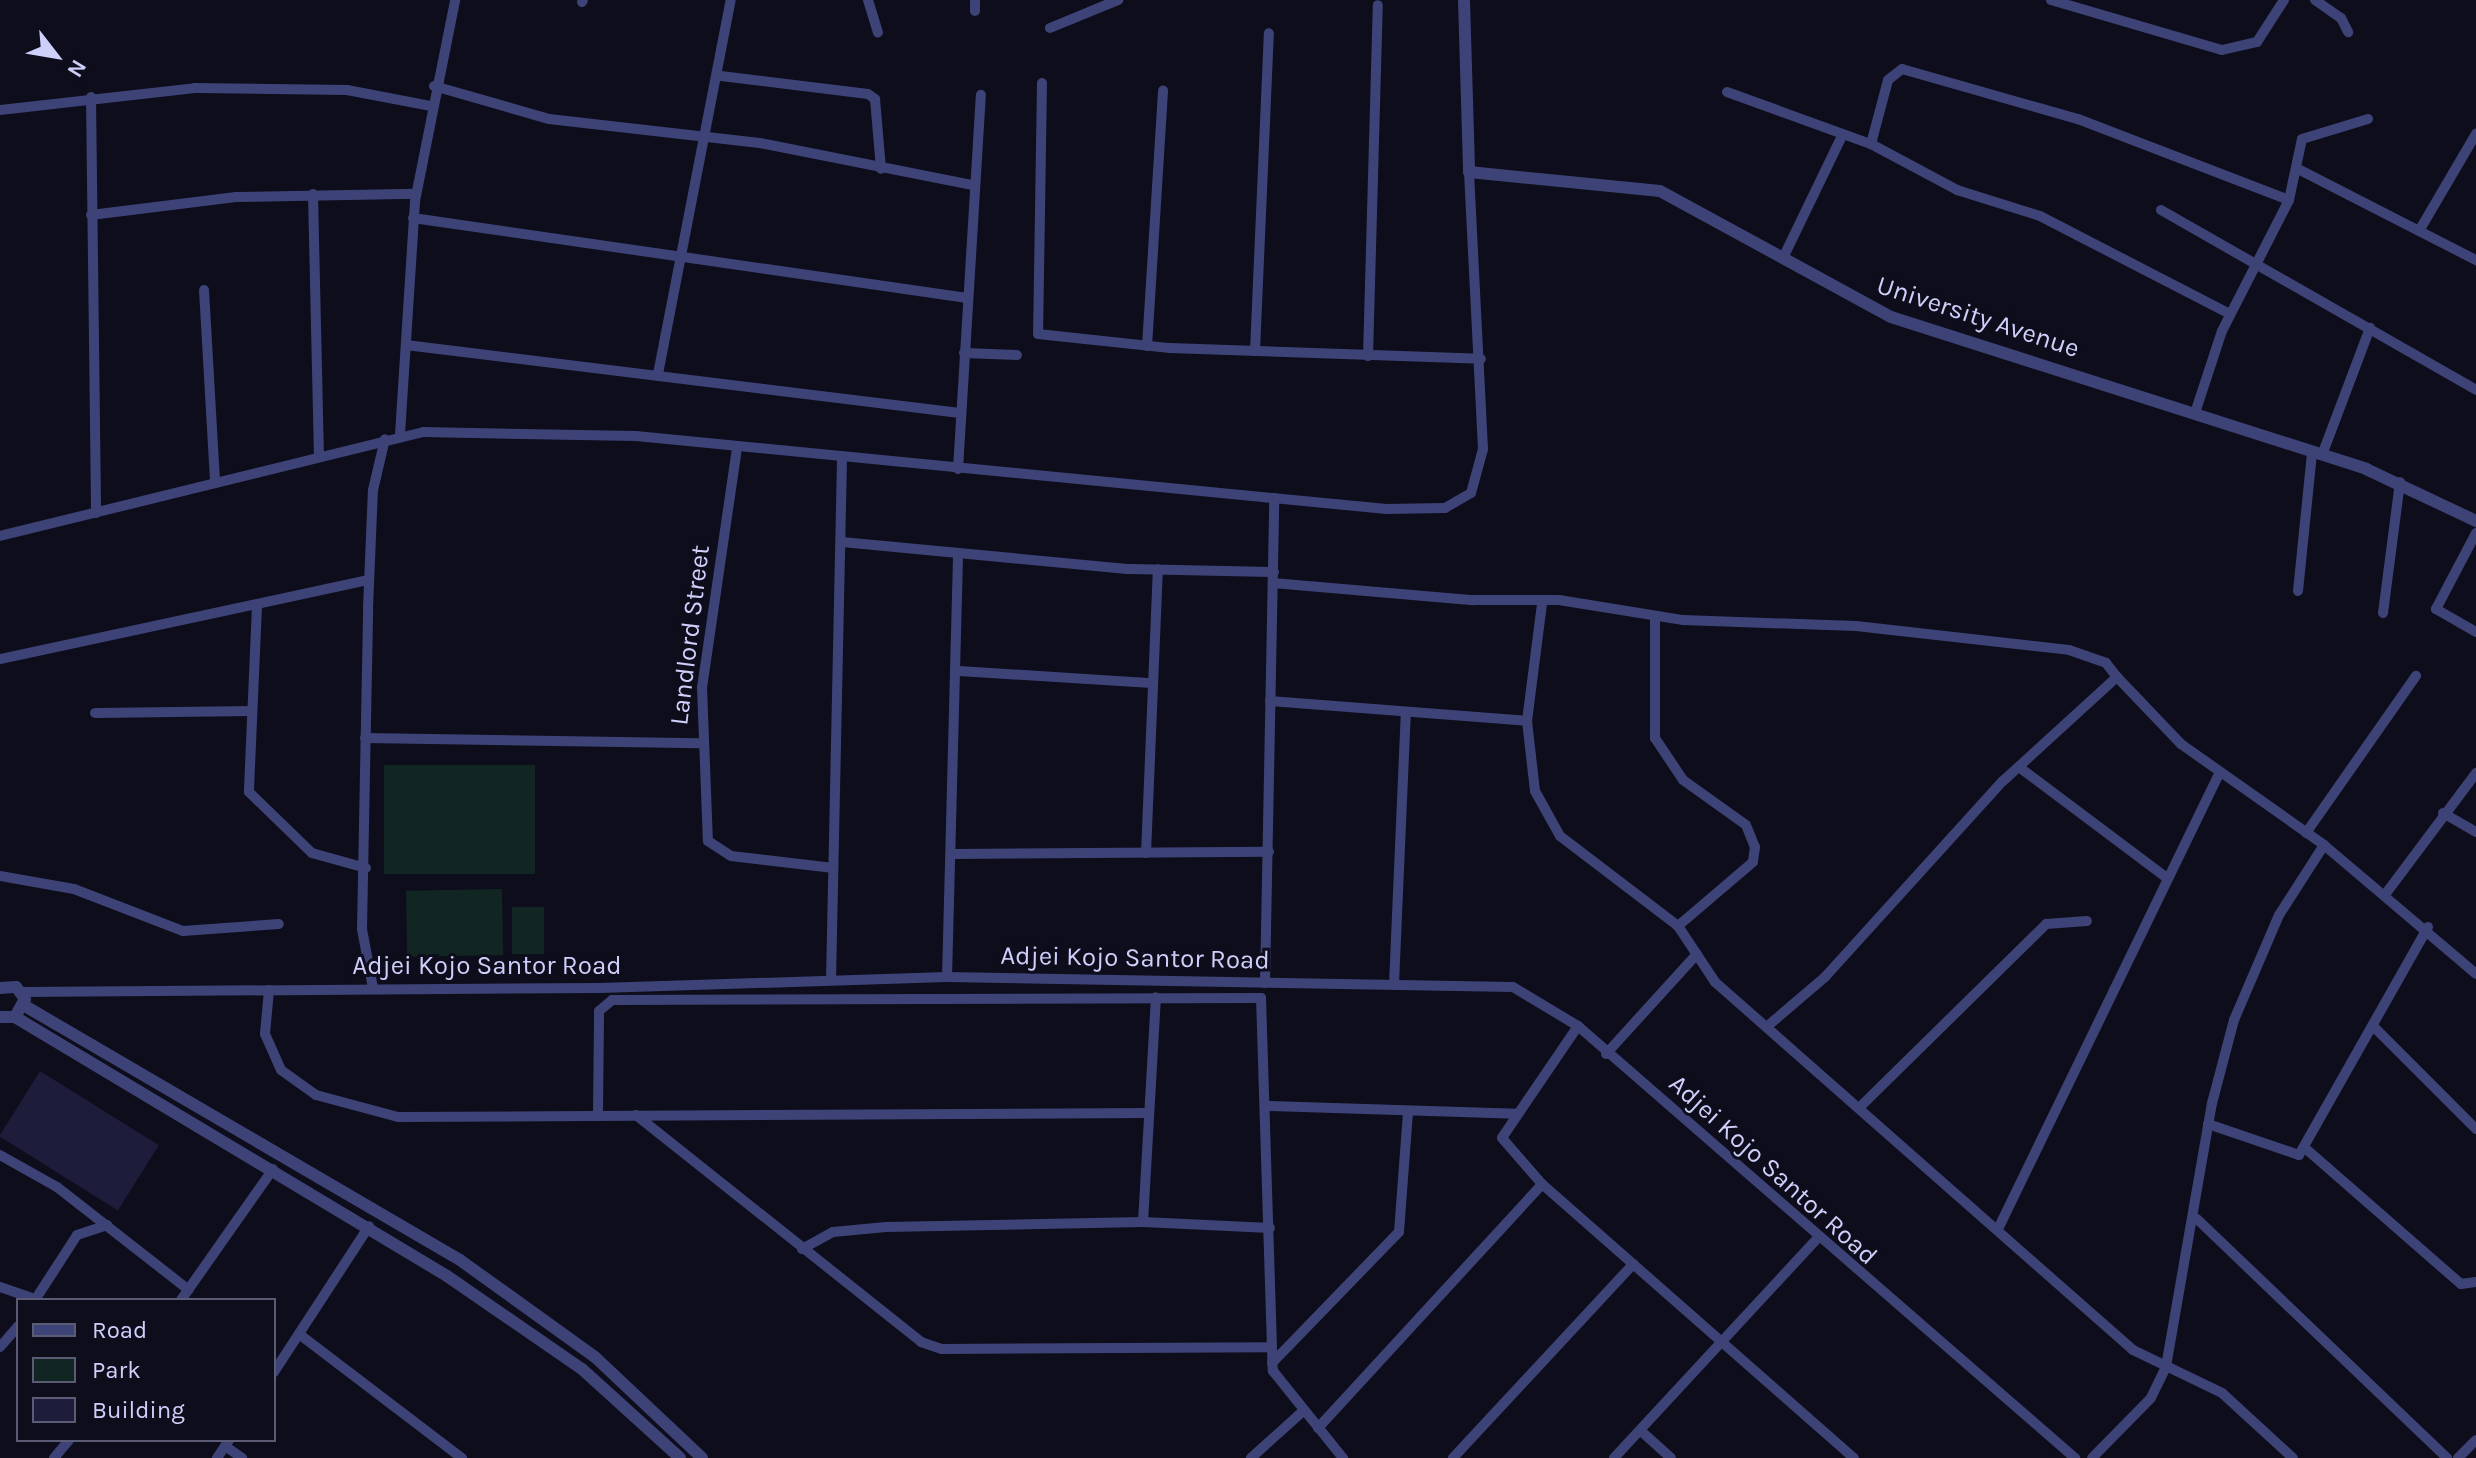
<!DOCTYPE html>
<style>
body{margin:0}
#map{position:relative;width:2476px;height:1458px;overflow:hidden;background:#0e0d1c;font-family:Karla,sans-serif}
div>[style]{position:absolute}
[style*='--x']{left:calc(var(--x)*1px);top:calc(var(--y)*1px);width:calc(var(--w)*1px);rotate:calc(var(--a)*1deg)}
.green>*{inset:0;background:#112522;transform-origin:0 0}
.building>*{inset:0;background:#1d1c3b;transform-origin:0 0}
.minor>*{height:10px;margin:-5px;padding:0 5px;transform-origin:5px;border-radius:5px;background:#3d4376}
.tertiary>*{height:12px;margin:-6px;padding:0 6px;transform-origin:6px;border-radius:6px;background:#3d4376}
span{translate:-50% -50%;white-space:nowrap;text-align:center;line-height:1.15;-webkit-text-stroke:6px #0e0d1c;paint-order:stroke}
.street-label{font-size:26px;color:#cecffa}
.legend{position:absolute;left:16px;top:1298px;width:260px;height:144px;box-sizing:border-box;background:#0e0d1c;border:2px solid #5b5b75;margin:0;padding:10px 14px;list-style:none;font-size:24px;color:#cecffa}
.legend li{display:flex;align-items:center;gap:16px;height:40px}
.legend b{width:40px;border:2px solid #5b5b75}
.north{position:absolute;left:16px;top:16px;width:80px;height:80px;-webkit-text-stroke:6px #0e0d1c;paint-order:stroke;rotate:121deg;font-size:22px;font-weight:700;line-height:32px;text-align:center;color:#cecffa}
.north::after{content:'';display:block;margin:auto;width:28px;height:36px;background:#cecffa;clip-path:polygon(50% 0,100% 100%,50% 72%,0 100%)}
</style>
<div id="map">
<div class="green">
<div style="left:384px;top:765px;width:151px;height:109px"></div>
<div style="left:502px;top:889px;width:66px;height:96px;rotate:89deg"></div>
<div style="left:512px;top:907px;width:32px;height:47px"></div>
</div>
<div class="building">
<div style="left:40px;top:1071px;width:140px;height:77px;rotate:32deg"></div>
</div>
<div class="minor">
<div style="--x:868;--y:0;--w:34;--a:73"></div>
<div style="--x:975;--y:0;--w:11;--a:90"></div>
<div style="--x:2051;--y:0;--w:178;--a:16.3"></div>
<div style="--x:2222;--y:50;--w:36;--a:-13"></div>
<div style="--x:2257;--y:42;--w:50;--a:-57.3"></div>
<div style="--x:2315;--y:0;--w:32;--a:35"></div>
<div style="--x:2341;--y:18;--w:16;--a:63"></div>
<div style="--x:582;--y:2;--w:2;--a:-63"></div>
<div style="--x:1050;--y:28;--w:74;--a:-22.4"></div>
<div style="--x:721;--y:76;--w:148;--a:7"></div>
<div style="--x:868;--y:94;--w:9;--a:36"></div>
<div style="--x:875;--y:99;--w:70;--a:85.1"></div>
<div style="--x:1042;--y:83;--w:251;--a:90.9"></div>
<div style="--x:1038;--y:334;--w:133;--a:6.1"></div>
<div style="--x:1170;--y:348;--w:311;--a:2"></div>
<div style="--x:434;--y:86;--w:120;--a:16"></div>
<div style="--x:549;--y:119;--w:212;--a:6.5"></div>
<div style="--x:760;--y:143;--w:217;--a:11.2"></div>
<div style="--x:1727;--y:92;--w:153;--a:19.9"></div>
<div style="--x:1871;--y:144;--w:98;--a:28.1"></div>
<div style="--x:1957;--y:190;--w:87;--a:17.4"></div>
<div style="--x:2040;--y:216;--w:214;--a:27.3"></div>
<div style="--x:91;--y:97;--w:416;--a:89.3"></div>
<div style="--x:0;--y:110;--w:196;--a:-6.4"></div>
<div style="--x:195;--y:88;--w:152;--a:0.8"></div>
<div style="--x:347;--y:90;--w:86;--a:10.8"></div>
<div style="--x:1871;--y:144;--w:66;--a:-75.1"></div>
<div style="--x:1888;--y:80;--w:18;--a:-38"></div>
<div style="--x:1902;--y:69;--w:183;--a:15.9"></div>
<div style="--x:2078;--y:119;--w:226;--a:21"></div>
<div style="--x:2300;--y:170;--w:198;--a:27.1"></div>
<div style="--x:313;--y:194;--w:260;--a:88.7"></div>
<div style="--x:2161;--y:210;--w:363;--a:29.7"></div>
<div style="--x:91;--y:215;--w:146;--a:-7.1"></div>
<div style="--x:236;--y:197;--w:180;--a:-1"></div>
<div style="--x:413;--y:218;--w:560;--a:8.22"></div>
<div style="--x:2419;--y:231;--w:113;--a:-59.6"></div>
<div style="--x:1783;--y:258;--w:133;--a:-64.2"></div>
<div style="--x:204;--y:290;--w:193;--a:86.7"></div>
<div style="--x:406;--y:345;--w:558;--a:7"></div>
<div style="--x:1147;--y:346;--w:256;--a:-86.4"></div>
<div style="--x:1255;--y:351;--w:318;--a:-87.5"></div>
<div style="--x:964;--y:353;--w:53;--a:2.2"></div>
<div style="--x:1368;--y:356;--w:351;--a:-88.4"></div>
<div style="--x:658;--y:374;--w:381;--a:-79"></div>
<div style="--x:2195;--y:413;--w:86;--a:-71.8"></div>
<div style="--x:2222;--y:331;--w:147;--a:-62.9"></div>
<div style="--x:2289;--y:200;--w:62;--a:-78"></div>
<div style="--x:2302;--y:139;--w:69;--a:-16.9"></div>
<div style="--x:400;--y:434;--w:233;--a:-86.3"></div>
<div style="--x:415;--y:201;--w:205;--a:-78.7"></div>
<div style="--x:737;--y:448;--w:242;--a:98.3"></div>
<div style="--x:702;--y:687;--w:154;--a:87.8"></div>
<div style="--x:708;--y:841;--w:27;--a:33"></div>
<div style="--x:731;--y:856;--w:103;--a:6.7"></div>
<div style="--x:2322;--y:455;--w:136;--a:-69.3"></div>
<div style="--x:958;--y:469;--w:375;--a:-86.5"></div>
<div style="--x:2476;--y:533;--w:86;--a:117.8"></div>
<div style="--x:2436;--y:609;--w:46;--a:29.9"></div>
<div style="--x:0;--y:536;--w:436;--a:-13.8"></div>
<div style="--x:423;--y:432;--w:213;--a:1.1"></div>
<div style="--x:636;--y:436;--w:754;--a:5.56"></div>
<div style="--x:1386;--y:509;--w:59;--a:-1"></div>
<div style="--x:1445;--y:508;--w:30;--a:-30"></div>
<div style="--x:1471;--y:493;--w:46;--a:-74.7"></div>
<div style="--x:1483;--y:449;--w:277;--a:-92.9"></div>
<div style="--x:842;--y:542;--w:289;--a:5.4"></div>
<div style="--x:1130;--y:569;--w:144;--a:1.2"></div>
<div style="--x:1273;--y:583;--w:201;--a:4.9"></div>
<div style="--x:1473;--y:600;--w:86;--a:0"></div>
<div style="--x:1559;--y:600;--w:126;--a:9.2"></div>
<div style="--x:1683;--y:620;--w:173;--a:2"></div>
<div style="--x:1856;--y:626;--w:214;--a:6.4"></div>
<div style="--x:2069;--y:650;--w:39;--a:19"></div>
<div style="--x:2106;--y:663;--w:18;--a:52"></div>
<div style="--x:2298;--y:591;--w:139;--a:-84.2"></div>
<div style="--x:257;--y:606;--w:186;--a:92.5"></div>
<div style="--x:249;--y:792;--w:88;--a:44.1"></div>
<div style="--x:312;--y:853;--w:56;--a:15.5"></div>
<div style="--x:2383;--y:613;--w:132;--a:-82.6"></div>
<div style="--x:1655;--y:616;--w:122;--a:90"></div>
<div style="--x:1655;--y:738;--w:50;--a:56.3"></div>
<div style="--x:1683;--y:780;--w:77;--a:35.5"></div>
<div style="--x:1746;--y:825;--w:24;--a:68"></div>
<div style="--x:1755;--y:847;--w:15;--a:98"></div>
<div style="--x:1753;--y:862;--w:99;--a:139.5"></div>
<div style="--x:0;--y:659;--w:377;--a:-12.1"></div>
<div style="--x:959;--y:671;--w:189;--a:3.6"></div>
<div style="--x:1270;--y:701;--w:258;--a:4.4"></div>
<div style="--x:1527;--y:721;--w:70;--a:83.5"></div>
<div style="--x:1535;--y:791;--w:51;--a:60.9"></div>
<div style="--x:1560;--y:836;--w:148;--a:37.3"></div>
<div style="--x:1678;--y:926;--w:67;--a:56.5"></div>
<div style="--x:1715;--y:982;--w:557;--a:41.36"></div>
<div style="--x:2133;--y:1350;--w:99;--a:25.8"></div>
<div style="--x:2222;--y:1393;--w:96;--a:42.5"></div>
<div style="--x:95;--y:713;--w:157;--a:-0.7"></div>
<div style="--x:1527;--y:721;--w:118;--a:-82.7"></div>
<div style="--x:365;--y:738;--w:335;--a:0.9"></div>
<div style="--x:2019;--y:767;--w:185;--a:36.9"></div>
<div style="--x:2443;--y:813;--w:38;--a:30"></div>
<div style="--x:2306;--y:833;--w:192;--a:-55"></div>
<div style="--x:2324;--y:845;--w:199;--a:40.3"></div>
<div style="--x:1146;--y:853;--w:284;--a:-87.6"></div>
<div style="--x:951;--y:854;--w:318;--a:-0.4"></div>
<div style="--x:0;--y:876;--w:75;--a:10"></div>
<div style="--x:74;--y:889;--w:117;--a:21.1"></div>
<div style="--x:183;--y:931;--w:96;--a:-4.2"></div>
<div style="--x:2387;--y:892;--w:149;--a:-53.2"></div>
<div style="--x:947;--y:977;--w:424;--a:-88.5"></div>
<div style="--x:831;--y:980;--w:519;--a:-88.79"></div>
<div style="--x:1265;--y:983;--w:485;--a:-88.9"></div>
<div style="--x:1394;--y:984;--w:271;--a:-87.5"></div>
<div style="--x:373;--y:988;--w:60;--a:-100.6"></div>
<div style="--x:362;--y:929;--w:321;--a:-88.9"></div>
<div style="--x:368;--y:608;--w:118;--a:-87.6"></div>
<div style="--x:373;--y:490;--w:52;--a:-76.8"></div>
<div style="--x:269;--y:990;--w:44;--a:95.2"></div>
<div style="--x:265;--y:1034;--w:39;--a:66"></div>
<div style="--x:281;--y:1070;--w:43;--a:35.5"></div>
<div style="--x:316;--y:1095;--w:85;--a:15"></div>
<div style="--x:398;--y:1117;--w:750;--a:-0.31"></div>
<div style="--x:22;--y:992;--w:578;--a:-0.4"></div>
<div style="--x:600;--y:988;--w:347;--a:-1.8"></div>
<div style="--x:947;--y:977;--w:566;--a:1.01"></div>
<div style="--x:1513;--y:987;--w:76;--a:31"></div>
<div style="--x:1578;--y:1026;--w:659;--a:41"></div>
<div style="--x:1770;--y:1024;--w:72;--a:-40.5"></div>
<div style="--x:1825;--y:977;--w:265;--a:-47.8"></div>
<div style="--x:2003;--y:781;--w:154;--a:-42.4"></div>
<div style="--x:2117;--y:677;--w:93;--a:46.3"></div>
<div style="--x:2181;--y:744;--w:175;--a:35.2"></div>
<div style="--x:2324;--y:845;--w:83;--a:122.7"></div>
<div style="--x:2279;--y:915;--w:114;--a:113.2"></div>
<div style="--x:2234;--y:1020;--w:86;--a:104.8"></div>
<div style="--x:2212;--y:1103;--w:268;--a:99.9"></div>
<div style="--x:2166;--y:1367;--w:34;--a:116"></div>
<div style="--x:2151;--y:1398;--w:84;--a:134.5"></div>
<div style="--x:1578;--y:1026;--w:135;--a:124.2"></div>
<div style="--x:1502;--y:1138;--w:61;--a:49"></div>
<div style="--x:1542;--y:1184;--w:415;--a:41.3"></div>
<div style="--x:2373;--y:1026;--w:146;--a:45"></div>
<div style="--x:1606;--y:1054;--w:135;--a:-47.7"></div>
<div style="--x:1268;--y:1106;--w:249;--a:1.8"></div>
<div style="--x:1861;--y:1106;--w:260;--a:-44.5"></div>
<div style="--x:2046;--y:924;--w:41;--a:-4.2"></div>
<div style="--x:598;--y:1113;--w:102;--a:-89.4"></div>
<div style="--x:599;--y:1011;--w:17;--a:-40"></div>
<div style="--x:612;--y:1000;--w:649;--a:-0.18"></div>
<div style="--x:1261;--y:998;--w:373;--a:88.2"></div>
<div style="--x:1273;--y:1371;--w:112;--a:51.2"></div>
<div style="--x:636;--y:1115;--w:364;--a:38.5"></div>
<div style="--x:921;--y:1342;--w:21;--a:19"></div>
<div style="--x:941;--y:1349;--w:331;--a:-0.3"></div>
<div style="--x:2208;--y:1124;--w:96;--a:18.8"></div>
<div style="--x:2299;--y:1155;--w:262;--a:-60.5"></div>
<div style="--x:2305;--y:1148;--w:207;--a:41.1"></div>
<div style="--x:2461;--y:1284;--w:15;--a:-8"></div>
<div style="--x:0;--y:1155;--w:65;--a:29.3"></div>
<div style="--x:57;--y:1187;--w:167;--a:38"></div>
<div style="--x:2197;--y:1219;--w:346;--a:43.7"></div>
<div style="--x:1143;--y:1222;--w:225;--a:-86.7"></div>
<div style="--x:1999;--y:1227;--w:504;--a:-64.1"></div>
<div style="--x:802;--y:1249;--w:35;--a:-29"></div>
<div style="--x:833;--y:1232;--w:53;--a:-5.4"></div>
<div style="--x:886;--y:1227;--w:257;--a:-1.1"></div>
<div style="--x:1143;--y:1222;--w:127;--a:2.7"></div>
<div style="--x:0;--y:1287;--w:37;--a:19"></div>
<div style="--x:35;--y:1300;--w:77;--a:-57.1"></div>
<div style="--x:77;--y:1235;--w:32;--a:-18"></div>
<div style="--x:181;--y:1300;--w:160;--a:-54.9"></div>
<div style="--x:299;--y:1334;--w:205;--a:37.3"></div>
<div style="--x:0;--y:1347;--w:28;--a:-49"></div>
<div style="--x:1272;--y:1363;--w:182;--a:-45.9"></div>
<div style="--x:1399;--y:1232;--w:121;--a:-85.7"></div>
<div style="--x:274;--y:1372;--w:174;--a:-56.9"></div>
<div style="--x:1318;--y:1428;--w:331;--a:-47.4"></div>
<div style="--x:1641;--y:1431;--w:40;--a:42"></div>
<div style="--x:225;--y:1446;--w:21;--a:35"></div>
<div style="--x:54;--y:1458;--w:23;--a:-50"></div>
<div style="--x:217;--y:1458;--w:22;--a:-56"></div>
<div style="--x:1251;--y:1458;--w:69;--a:-42"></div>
<div style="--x:1453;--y:1458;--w:265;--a:-47.1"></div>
<div style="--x:1614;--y:1458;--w:299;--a:-47.2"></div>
<div style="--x:2458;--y:1458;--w:25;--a:-45"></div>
</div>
<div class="tertiary">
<div style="--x:1464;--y:0;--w:172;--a:88.3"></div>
<div style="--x:1469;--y:172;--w:192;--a:5.7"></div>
<div style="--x:1660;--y:191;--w:263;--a:28.6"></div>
<div style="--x:1891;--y:317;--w:499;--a:17.7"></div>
<div style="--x:2366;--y:469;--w:122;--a:25.3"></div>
<div style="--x:0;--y:988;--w:16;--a:-4"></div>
<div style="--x:16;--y:987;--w:15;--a:53"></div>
<div style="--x:25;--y:999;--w:21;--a:119"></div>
<div style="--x:15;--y:1017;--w:15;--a:180"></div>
<div style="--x:25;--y:1006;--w:504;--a:30.28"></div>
<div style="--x:460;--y:1260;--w:166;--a:35.7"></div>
<div style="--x:595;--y:1357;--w:147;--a:43.3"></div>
<div style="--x:15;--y:1017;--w:504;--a:30.94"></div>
<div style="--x:447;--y:1276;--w:164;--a:34.6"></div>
<div style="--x:582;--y:1369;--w:132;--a:42.2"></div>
</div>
<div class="street-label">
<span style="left:1978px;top:317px;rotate:18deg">University Avenue</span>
<span style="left:690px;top:635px;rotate:-83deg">Landlord Street</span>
<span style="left:1135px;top:958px;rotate:1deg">Adjei Kojo Santor Road</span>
<span style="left:487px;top:966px">Adjei Kojo Santor Road</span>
<span style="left:1773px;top:1170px;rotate:42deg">Adjei Kojo Santor Road</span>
</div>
<ul class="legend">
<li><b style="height:10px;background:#3d4376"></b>Road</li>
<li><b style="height:22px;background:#112522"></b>Park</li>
<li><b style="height:22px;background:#1d1c3b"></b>Building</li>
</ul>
<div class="north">N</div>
</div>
